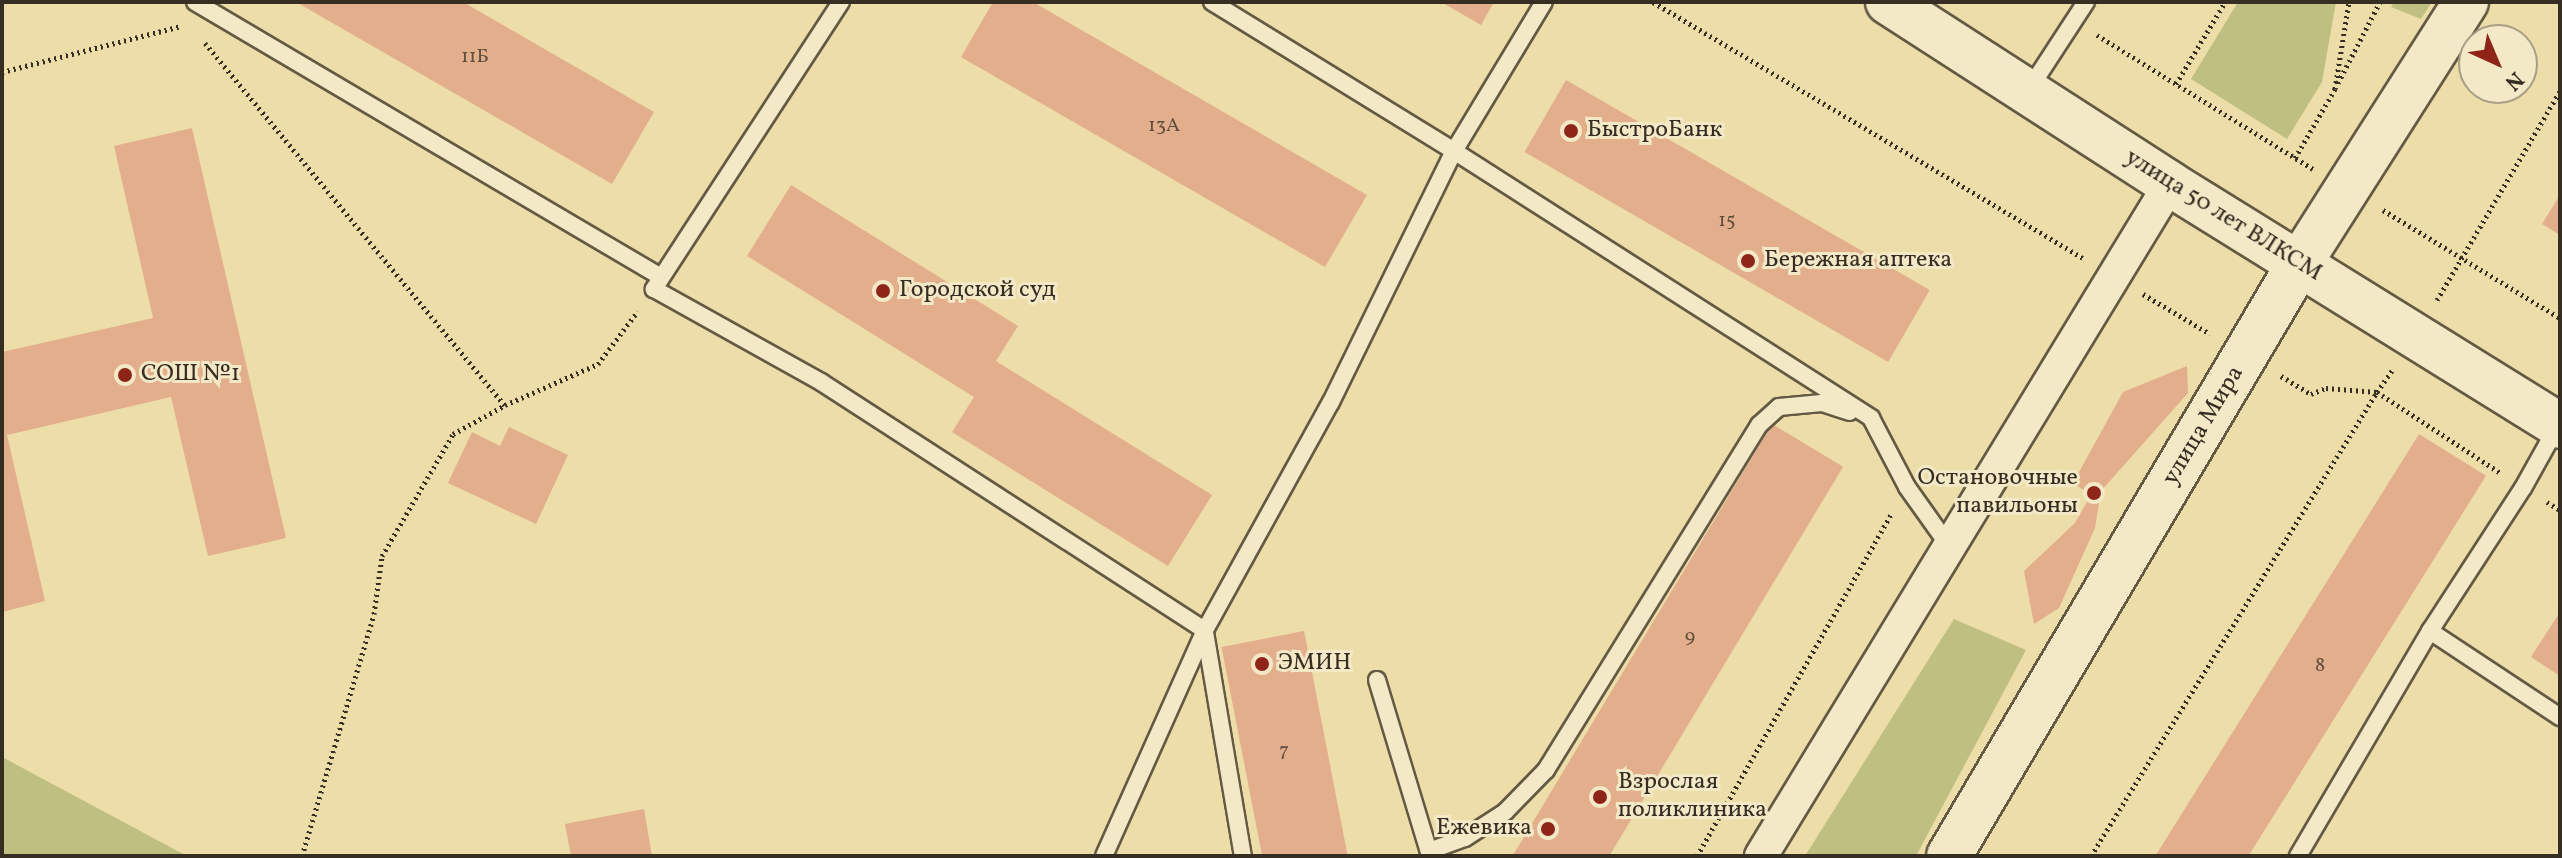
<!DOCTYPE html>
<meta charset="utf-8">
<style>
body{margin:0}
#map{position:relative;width:2562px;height:858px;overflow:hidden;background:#eddda9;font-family:Vollkorn,serif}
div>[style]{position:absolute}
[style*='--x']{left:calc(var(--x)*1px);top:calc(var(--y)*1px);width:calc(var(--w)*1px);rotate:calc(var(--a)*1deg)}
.green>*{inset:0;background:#c0bf82}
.building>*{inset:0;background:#e3ae8c;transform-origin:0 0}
.path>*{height:5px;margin-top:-2.5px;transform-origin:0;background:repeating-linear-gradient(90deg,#362e23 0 2px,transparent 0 6px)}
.roads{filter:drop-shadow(2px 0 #645a44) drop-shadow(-2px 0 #645a44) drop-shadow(0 2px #645a44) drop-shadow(0 -2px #645a44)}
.lane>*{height:16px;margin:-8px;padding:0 8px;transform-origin:8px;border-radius:8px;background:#f3e9c7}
.street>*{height:32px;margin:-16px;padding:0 16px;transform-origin:16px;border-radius:16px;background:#f3e9c7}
.secondary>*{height:44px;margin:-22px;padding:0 22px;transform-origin:22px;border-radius:22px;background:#f3e9c7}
.dots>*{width:22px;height:22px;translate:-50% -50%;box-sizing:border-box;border:4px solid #f3e9c7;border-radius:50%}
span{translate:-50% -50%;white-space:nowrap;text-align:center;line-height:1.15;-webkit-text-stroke:6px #f3e9c7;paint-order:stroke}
.number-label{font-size:20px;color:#614e3d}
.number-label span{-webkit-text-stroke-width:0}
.poi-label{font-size:24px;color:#362e23}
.left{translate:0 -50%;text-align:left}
.right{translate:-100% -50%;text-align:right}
.street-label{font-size:24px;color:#362e23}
.frame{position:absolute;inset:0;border:4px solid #362e23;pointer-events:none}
.north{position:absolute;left:2458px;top:24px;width:80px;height:80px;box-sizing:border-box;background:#f3e9c7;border:2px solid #a79e85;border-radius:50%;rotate:136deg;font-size:22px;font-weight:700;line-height:32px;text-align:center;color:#362e23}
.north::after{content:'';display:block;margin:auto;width:28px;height:36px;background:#8f2418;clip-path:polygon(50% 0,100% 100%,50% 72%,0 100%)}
</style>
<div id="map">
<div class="green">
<div style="clip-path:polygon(2238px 2px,2336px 2px,2322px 82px,2287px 139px,2191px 79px)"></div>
<div style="clip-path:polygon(2394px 2px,2432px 2px,2421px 19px,2391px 7px)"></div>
<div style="clip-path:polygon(1954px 619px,2026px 650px,1916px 856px,1805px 856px)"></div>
<div style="clip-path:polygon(2px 757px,187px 856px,2px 856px)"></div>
</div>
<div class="building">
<div style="clip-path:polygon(296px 2px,463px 2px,654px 112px,612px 184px)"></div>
<div style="clip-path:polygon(993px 2px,1033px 2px,1367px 195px,1325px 267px,961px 57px)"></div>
<div style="clip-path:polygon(1441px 2px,1494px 2px,1481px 25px)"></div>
<div style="left:1566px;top:80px;width:420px;height:83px;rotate:30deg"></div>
<div style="clip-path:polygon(192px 128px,286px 538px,208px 556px,171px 397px,7px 435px,45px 601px,2px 612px,2px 352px,153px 318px,114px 146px)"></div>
<div style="clip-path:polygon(791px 185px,1018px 326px,996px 361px,1212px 495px,1168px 566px,952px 432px,974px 397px,747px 256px)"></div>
<div style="clip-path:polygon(2560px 195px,2560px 235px,2542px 224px)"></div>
<div style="clip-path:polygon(2187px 366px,2188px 393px,2101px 491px,2095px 528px,2059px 608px,2034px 624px,2024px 571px,2075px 523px,2091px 495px,2073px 483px,2123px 392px)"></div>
<div style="left:1772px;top:424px;width:83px;height:506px;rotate:31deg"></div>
<div style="clip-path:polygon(509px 427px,568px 455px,536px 524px,448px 483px,472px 432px,500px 446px)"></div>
<div style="left:2419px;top:434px;width:79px;height:499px;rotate:32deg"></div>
<div style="clip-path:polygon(2560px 612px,2560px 676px,2531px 657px)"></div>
<div style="left:1304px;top:631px;width:229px;height:84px;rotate:79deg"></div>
<div style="clip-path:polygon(644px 809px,652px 856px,571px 856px,565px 824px)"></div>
</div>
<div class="path">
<div style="--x:1653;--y:2;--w:500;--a:30.77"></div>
<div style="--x:2097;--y:35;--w:254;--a:31.8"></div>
<div style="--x:205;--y:43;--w:470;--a:50.4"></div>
<div style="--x:2;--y:72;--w:185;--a:-14.4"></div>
<div style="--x:2338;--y:83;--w:91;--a:-62.6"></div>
<div style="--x:2176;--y:84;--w:96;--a:-59.1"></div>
<div style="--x:2295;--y:158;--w:80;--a:-59.9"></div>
<div style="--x:2335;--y:89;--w:88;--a:-80.9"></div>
<div style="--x:2383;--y:210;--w:207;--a:31.4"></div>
<div style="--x:2143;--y:294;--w:78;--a:30.8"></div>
<div style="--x:2437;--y:300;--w:243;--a:-59.5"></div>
<div style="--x:2281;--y:376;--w:35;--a:31"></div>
<div style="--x:2311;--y:394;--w:16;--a:-22"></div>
<div style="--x:2326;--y:388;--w:51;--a:4.5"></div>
<div style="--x:2377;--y:392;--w:28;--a:-55"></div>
<div style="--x:2547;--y:502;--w:15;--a:32"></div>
<div style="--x:302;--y:856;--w:252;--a:-73.4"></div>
<div style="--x:374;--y:614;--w:59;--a:-82.1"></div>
<div style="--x:382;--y:556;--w:141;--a:-59.8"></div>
<div style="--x:453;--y:434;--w:60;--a:-29.1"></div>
<div style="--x:505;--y:405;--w:102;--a:-23.8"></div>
<div style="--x:598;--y:364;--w:66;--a:-53"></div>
<div style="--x:1697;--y:856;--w:395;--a:-60.4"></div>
<div style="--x:2091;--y:856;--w:545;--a:-58.35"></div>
<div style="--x:2377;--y:392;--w:148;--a:33.2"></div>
</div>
<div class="roads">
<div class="lane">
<div style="--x:195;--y:2;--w:541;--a:30.55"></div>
<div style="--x:841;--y:2;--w:343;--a:123.1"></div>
<div style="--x:654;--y:289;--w:191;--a:29.1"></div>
<div style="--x:821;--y:382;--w:457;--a:32.9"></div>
<div style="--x:1205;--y:630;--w:260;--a:-61.1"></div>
<div style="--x:1331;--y:402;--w:280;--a:-63.9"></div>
<div style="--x:1454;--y:151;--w:174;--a:-58.9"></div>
<div style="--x:1212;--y:2;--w:284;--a:31.6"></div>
<div style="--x:1454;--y:151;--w:495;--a:32.6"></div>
<div style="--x:1871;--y:418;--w:78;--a:62.4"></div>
<div style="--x:1907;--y:487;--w:72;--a:54.6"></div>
<div style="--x:2028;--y:91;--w:106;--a:-56.9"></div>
<div style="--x:2430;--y:631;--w:156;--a:33.5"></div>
<div style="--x:1205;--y:632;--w:227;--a:80.4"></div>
<div style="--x:1377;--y:680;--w:184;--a:73.2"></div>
<div style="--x:1429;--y:851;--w:38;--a:-20"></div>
<div style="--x:1465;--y:838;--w:48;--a:-33"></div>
<div style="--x:1505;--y:812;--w:59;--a:-45.7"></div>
<div style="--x:1546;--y:770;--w:405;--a:-58.3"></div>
<div style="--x:1759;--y:425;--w:27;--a:-42"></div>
<div style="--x:1779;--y:407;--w:43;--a:-5.3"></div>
<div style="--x:1822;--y:403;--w:29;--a:18"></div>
<div style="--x:1104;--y:856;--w:248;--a:-65.9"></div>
<div style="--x:2298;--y:856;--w:261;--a:-59.6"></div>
<div style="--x:2430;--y:631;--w:171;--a:-57"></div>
<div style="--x:2523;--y:488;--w:70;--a:-60.9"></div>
</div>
<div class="street">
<div style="--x:1761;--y:856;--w:787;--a:-58.67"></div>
</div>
<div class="secondary">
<div style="--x:1888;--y:2;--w:336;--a:32.8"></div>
<div style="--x:2170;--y:184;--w:459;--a:31.8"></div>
<div style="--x:1949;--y:856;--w:688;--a:-59.41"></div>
<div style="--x:2299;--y:264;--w:311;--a:-57.5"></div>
</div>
</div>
<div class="dots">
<div style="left:1571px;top:131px;background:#8f2418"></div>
<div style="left:1748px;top:261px;background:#8f2418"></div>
<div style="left:883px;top:291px;background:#8f2418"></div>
<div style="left:125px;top:375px;background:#8f2418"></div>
<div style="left:2094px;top:493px;background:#8f2418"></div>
<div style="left:1262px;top:664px;background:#8f2418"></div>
<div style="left:1600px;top:797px;background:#8f2418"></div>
<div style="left:1548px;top:829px;background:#8f2418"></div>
</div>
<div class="number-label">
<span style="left:475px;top:57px">11Б</span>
<span style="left:1164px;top:126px">13А</span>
<span style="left:1727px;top:221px">15</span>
<span style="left:1690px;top:637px">9</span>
<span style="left:2320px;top:666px">8</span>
<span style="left:1284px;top:751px">7</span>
</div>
<div class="poi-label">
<span class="left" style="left:1587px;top:131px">БыстроБанк</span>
<span class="left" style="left:1764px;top:261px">Бережная аптека</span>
<span class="left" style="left:899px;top:291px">Городской суд</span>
<span class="left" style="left:141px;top:375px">СОШ №1</span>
<span class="right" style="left:2078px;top:493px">Остановочные<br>павильоны</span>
<span class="left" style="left:1278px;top:664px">ЭМИН</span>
<span class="left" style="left:1618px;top:797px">Взрослая<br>поликлиника</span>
<span class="right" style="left:1532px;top:829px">Ежевика</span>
</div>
<div class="street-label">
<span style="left:2223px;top:216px;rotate:32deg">улица 50 лет ВЛКСМ</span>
<span style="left:2204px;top:426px;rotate:-59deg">улица Мира</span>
</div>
<div class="frame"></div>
<div class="north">N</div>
</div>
